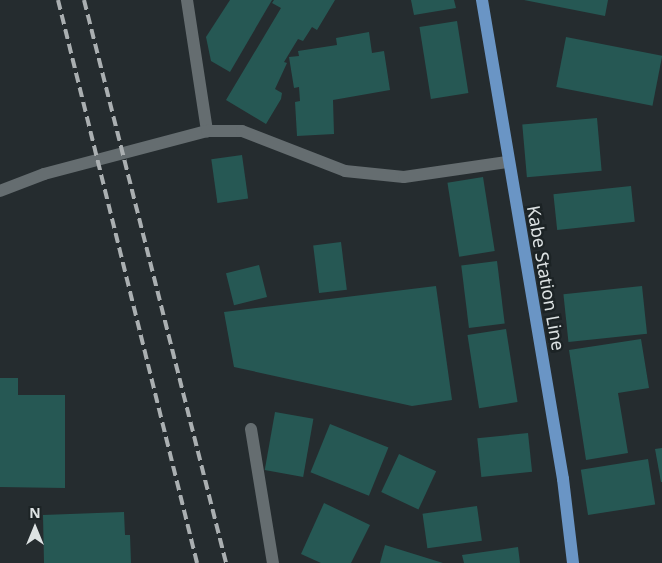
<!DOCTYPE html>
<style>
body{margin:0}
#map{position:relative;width:662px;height:563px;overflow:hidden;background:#252c2f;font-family:"Noto Sans",sans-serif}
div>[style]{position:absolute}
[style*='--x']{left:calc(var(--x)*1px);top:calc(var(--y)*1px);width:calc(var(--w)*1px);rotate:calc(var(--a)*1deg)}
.building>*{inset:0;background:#265854;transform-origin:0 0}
.minor>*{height:12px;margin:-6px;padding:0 6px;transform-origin:6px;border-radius:6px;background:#656d70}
.major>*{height:12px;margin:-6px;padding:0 6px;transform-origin:6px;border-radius:6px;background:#6a95c5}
.rail>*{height:4px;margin-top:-2px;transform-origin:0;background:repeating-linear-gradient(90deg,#aaafb1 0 10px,transparent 0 15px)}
span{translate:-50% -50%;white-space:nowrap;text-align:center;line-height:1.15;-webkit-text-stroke:5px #1c2325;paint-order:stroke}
.street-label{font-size:18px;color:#dde2e3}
.north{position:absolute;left:10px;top:503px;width:50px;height:50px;-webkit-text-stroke:4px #1c2325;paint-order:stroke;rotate:0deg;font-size:14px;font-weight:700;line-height:20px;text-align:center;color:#dde2e3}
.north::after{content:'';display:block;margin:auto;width:18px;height:22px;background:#dde2e3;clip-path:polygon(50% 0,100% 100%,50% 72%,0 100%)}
</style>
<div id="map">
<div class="building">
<div style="clip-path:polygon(230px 0,272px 0,230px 72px,211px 61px,206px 37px)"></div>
<div style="clip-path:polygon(274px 0,335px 0,317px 30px,312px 27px,303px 41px,298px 39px,284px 62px,287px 63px,275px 89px,282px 93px,281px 99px,266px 124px,226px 100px,281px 8px,272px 3px)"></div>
<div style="clip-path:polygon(411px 0,454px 0,456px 8px,414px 15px)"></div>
<div style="clip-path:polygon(524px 0,608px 0,605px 16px)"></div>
<div style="left:457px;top:21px;width:73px;height:38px;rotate:81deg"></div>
<div style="clip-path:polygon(369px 32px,372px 53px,384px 51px,390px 90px,333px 100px,334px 134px,297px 136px,295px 102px,300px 101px,299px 87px,294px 88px,289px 57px,299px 56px,298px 51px,337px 45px,336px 38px)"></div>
<div style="left:566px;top:37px;width:98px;height:51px;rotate:11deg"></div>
<div style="left:597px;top:118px;width:53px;height:75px;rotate:85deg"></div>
<div style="left:242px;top:155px;width:44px;height:31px;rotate:82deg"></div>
<div style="left:483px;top:177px;width:75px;height:36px;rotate:81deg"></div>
<div style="left:631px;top:186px;width:36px;height:78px;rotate:84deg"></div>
<div style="left:341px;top:242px;width:48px;height:28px;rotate:83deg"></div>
<div style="left:497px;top:261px;width:63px;height:36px;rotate:83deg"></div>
<div style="left:259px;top:265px;width:33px;height:34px;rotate:76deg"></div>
<div style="clip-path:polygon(436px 286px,452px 400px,412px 406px,234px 367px,224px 312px)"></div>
<div style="left:642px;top:286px;width:48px;height:79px;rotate:84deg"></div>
<div style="left:506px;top:329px;width:74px;height:39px;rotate:81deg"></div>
<div style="clip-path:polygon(641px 339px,649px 388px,618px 393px,628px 453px,586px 460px,569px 350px)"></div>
<div style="clip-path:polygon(0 378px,18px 378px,18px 395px,65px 395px,65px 488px,0 487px)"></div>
<div style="left:275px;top:412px;width:39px;height:59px;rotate:10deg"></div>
<div style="left:330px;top:424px;width:63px;height:52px;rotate:22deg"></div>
<div style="left:528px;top:433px;width:39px;height:51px;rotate:84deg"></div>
<div style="clip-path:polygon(662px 448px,662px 482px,661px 482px,655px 449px)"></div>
<div style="left:399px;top:454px;width:41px;height:42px;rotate:25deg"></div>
<div style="left:648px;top:459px;width:46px;height:68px;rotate:81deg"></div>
<div style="clip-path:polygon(324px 503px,370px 525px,351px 563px,321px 563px,301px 554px)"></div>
<div style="left:477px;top:506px;width:35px;height:55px;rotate:82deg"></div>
<div style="clip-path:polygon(124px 512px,125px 535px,130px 535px,131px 563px,44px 563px,43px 515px)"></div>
<div style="clip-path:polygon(385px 545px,443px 563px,380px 563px)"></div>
<div style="clip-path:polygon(518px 547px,520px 563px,464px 563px,462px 555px)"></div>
</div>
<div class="minor">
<div style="--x:187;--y:0;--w:133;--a:81.3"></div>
<div style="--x:0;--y:191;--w:47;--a:-21.1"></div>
<div style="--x:44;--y:174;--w:169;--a:-14.8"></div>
<div style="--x:207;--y:131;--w:35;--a:0"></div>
<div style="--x:242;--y:131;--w:110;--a:21.2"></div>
<div style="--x:345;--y:171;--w:59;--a:5.8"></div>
<div style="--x:404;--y:177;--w:104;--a:-8.3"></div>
<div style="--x:251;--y:429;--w:136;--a:80.7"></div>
</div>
<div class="major">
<div style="--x:482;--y:0;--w:486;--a:80.4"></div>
<div style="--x:563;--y:479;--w:85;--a:83.2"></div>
</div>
<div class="rail">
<div style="--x:58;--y:0;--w:580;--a:76.13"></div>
<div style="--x:84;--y:0;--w:581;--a:75.84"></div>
</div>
<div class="street-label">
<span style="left:546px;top:278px;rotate:80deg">Kabe Station Line</span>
</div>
<div class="north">N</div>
</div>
